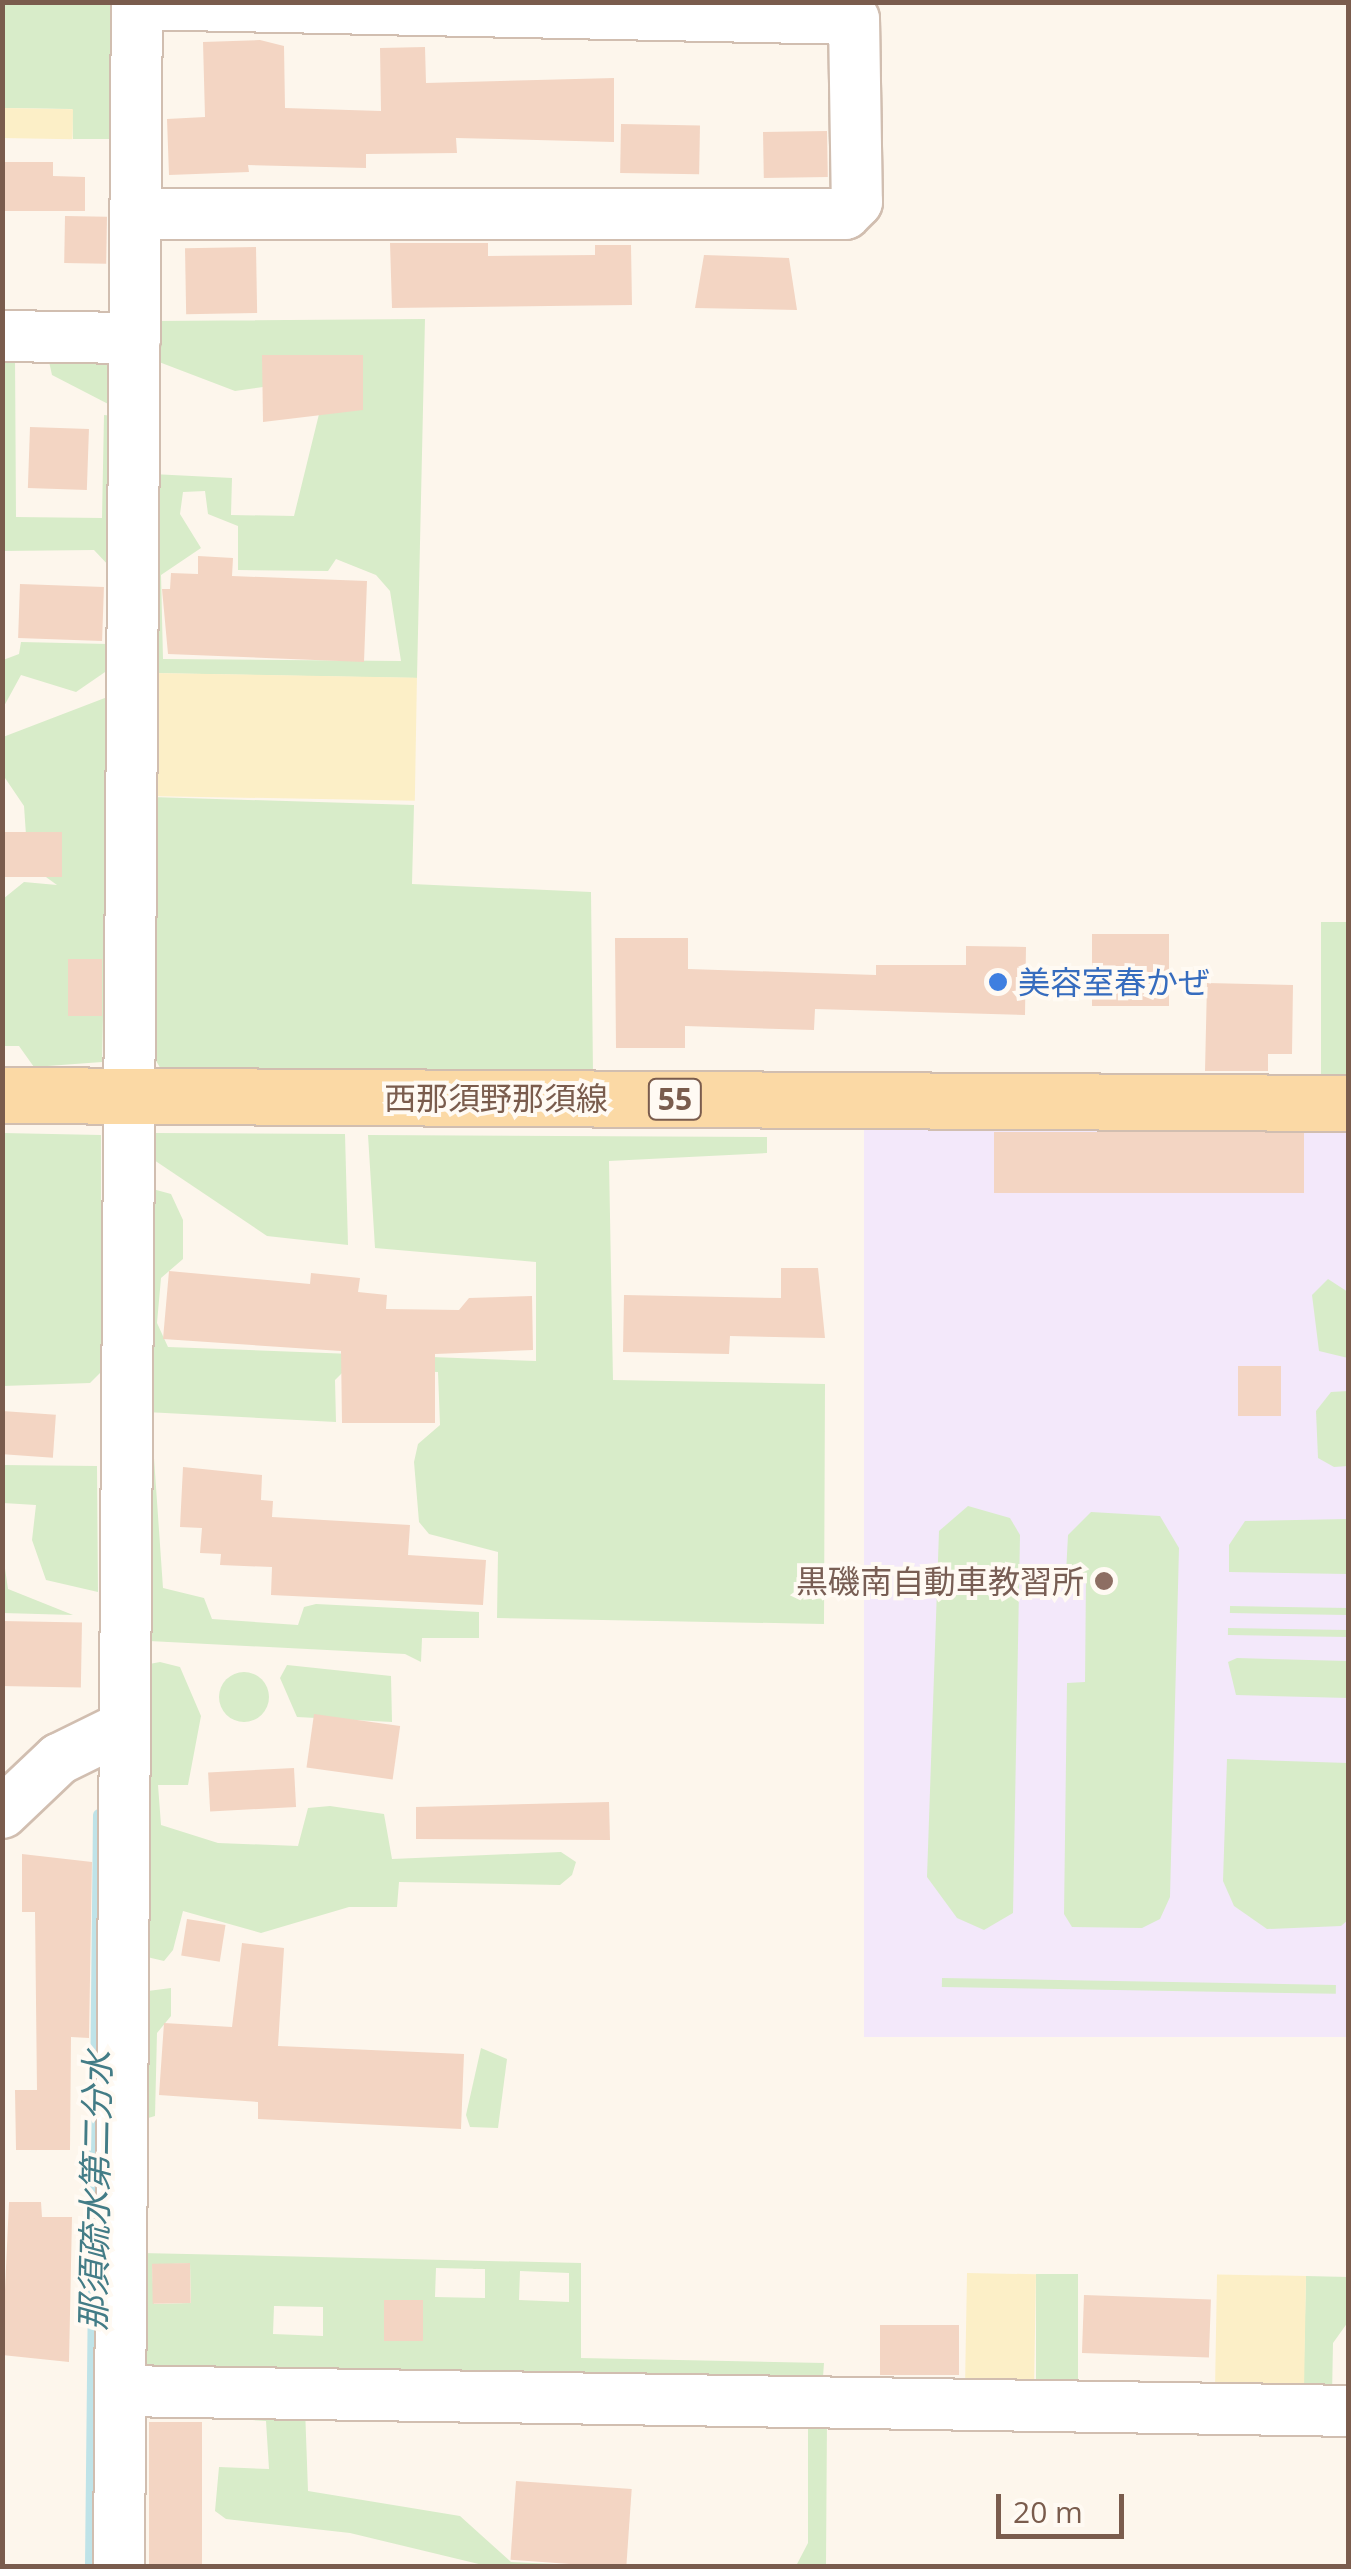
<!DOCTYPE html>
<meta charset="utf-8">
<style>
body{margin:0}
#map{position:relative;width:1351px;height:2569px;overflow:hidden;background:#fdf6ec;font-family:"Open Sans","Noto Sans JP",sans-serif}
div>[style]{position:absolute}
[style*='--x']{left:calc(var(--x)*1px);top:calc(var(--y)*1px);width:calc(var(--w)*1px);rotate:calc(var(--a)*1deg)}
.education>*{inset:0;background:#f3e8fa;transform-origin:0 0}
.green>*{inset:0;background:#d8ecc9;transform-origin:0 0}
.round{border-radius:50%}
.sand>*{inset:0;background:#fcefc7;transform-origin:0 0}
.stream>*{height:12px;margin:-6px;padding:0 6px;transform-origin:6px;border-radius:6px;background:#bfe3e8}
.building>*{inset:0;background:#f3d5c3;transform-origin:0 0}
.roads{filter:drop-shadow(2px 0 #d1beb0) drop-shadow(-2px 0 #d1beb0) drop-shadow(0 2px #d1beb0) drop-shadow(0 -2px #d1beb0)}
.street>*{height:50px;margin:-25px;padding:0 25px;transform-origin:25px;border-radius:25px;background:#fff}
.primary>*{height:55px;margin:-27.5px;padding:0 27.5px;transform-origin:27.5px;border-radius:27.5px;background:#fbd9a5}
.dots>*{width:28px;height:28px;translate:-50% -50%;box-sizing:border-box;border:5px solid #fffaf3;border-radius:50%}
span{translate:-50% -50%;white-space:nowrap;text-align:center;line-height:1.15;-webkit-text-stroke:8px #fffaf3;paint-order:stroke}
.shield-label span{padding:2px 8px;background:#fffaf3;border:2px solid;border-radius:8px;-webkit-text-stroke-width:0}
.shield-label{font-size:30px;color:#7a5c4d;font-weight:700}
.shop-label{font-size:32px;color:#366cbe}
.left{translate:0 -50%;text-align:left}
.street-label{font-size:32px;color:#7a5c4d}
.education-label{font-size:32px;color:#785e54}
.right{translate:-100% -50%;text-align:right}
.water-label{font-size:35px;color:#437c86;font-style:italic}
.frame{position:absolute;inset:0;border:5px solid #7a5c4d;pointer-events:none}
.scale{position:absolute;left:996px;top:2494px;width:128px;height:45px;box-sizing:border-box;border:5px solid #7a5c4d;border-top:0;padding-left:12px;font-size:30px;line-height:35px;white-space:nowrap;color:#7a5c4d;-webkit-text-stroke:8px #fffaf3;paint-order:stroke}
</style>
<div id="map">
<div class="education">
<div style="left:864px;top:1120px;width:484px;height:917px"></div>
</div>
<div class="green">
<div style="clip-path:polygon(2px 3px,117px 3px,116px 139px,73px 139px,72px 109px,3px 108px)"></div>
<div style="clip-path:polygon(evenodd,425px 319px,417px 678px,149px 673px,152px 474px,232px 478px,231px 515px,294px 516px,320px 410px,362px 360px,289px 355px,263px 387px,235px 391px,159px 362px,157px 321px,425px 319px,205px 491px,208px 514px,238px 526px,238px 570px,328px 571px,336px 559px,376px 575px,390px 591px,401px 661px,163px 659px,161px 575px,201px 548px,180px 514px,183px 492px,205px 491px)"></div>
<div style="clip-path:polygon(3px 356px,15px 357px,16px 517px,102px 518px,104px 415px,114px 416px,111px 568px,94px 550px,2px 551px)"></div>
<div style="clip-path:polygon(48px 357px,113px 363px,114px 407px,52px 375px)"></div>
<div style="clip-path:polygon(21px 642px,108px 644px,108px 670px,76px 692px,21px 675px,3px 708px,3px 660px,19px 654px)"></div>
<div style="clip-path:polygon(110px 696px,102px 1062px,34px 1067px,19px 1046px,3px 1046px,3px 899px,24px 882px,57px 885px,28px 864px,24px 806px,3px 775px,3px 737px)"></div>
<div style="clip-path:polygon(152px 797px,414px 805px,412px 884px,591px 892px,593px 1073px,162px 1071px,152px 1054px)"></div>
<div style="left:1321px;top:922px;width:27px;height:160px"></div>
<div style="clip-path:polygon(3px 1133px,101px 1135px,101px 1372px,90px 1383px,3px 1386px)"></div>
<div style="clip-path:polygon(153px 1133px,345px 1134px,348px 1245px,267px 1236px,154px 1160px)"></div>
<div style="clip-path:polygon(368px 1135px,767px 1137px,767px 1153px,609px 1161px,613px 1380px,825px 1384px,824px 1624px,497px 1618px,498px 1552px,429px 1534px,419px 1522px,414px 1462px,418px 1444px,440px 1425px,438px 1372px,345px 1370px,335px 1380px,336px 1422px,146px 1412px,149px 1188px,171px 1194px,183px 1220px,183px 1259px,161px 1278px,157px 1323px,168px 1347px,536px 1361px,536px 1262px,375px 1248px)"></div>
<div style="clip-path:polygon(1328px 1279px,1348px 1292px,1348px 1358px,1319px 1351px,1312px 1295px)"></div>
<div style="clip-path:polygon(1348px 1391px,1348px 1466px,1334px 1467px,1318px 1458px,1316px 1411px,1331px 1392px)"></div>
<div style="clip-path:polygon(154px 1458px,163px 1588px,204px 1598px,212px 1619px,298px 1625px,304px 1607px,316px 1604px,479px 1612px,479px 1638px,422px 1638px,421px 1662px,405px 1654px,149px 1641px,144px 1460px)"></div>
<div style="clip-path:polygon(3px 1465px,97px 1466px,98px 1592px,46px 1580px,32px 1540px,36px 1505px,3px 1503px)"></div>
<div style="clip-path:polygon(968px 1506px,1010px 1518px,1020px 1535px,1013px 1913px,984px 1930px,957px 1918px,927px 1877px,939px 1531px)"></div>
<div style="clip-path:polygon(1091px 1512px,1160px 1516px,1179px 1548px,1170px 1897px,1160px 1919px,1142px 1928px,1072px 1927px,1064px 1914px,1067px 1683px,1085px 1682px,1086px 1574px,1066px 1573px,1068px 1535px)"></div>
<div style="clip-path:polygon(1348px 1519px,1348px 1574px,1229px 1572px,1229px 1545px,1245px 1521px)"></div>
<div style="clip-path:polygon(2px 1548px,8px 1589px,73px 1615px,3px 1613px)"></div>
<div style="left:1230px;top:1606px;width:118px;height:7px;rotate:1deg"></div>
<div style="left:1228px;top:1628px;width:120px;height:7px;rotate:1deg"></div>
<div style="clip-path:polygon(1237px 1658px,1348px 1661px,1348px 1698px,1236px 1695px,1228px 1662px)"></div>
<div style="clip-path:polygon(160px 1662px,180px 1667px,201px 1716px,188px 1785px,158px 1785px,161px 1825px,218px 1843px,298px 1846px,308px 1808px,330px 1806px,384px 1814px,392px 1859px,561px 1852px,576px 1862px,572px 1875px,560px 1885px,399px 1882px,397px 1907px,349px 1907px,261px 1933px,183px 1911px,173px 1950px,164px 1961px,147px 1957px,144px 1665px)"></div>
<div style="clip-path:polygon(287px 1665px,391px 1676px,392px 1722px,297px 1717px,280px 1678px)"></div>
<div class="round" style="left:219px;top:1672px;width:50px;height:50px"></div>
<div style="clip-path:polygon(1227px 1759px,1348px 1763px,1348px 1920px,1341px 1926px,1267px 1929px,1234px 1906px,1223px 1881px)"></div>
<div style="left:942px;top:1978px;width:394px;height:9px;rotate:1deg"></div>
<div style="clip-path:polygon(171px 1988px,171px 2016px,157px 2033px,155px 2116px,138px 2121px,148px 1991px)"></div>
<div style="clip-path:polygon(481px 2048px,507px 2059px,498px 2128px,470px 2127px,466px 2115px)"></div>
<div style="clip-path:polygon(evenodd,141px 2253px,581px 2263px,581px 2358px,824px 2363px,822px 2391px,137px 2368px,141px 2253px,190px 2263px,191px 2303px,154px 2304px,152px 2265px,190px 2263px,141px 2253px,436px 2268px,485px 2269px,485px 2298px,435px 2297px,436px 2268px,141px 2253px,520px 2271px,569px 2273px,569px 2302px,519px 2300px,520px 2271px,141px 2253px,384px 2300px,422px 2300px,422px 2341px,384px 2341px,384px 2300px,141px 2253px,274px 2306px,323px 2307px,323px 2336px,273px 2334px,274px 2306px)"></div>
<div style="left:1036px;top:2274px;width:42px;height:113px"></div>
<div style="clip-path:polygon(1306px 2276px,1348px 2277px,1348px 2322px,1333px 2343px,1332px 2396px,1303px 2400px)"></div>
<div style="clip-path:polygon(139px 2406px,305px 2408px,308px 2491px,460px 2516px,511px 2562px,596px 2566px,487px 2566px,350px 2533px,226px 2519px,215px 2511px,219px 2467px,269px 2469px,266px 2421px,144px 2413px,145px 2524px,137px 2524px)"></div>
<div style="clip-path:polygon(827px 2419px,826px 2566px,796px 2566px,808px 2543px,808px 2421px)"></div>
</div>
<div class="sand">
<div style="left:3px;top:108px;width:70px;height:30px;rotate:1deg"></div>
<div style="left:149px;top:673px;width:268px;height:123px;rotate:1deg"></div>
<div style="left:967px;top:2273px;width:69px;height:113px;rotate:1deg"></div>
<div style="left:1306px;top:2276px;width:124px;height:89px;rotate:91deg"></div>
</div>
<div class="stream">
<div style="--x:91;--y:2566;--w:751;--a:-89.39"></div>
</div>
<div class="building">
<div style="clip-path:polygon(260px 40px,284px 46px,285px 108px,381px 111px,380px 48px,425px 47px,426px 83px,614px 78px,614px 142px,456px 138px,457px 153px,366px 154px,366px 168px,248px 165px,249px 172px,169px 175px,167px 119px,205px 117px,203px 42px)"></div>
<div style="left:621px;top:124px;width:79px;height:49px;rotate:1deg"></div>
<div style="left:827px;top:131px;width:46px;height:64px;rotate:89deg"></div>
<div style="clip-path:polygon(2px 162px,53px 162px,53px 176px,85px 177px,85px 211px,2px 211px)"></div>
<div style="left:65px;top:216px;width:42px;height:47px;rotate:1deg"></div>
<div style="clip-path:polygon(390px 243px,488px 243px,488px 256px,595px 255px,595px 245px,631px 245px,632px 305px,392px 308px)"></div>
<div style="left:256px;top:247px;width:66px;height:71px;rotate:89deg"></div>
<div style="clip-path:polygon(704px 255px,789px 258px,797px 310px,695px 308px)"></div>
<div style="clip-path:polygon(262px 355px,363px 355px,363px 410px,263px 422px)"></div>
<div style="left:30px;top:427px;width:59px;height:61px;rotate:2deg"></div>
<div style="clip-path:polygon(198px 556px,233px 558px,232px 576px,367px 581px,364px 662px,168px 654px,162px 589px,170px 589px,171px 573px,198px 574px)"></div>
<div style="left:20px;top:584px;width:84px;height:54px;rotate:2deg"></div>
<div style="left:2px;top:832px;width:60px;height:45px"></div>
<div style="left:1092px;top:934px;width:77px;height:72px"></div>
<div style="clip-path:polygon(615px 938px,688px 938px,688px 969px,876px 975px,876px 965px,966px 965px,966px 946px,1026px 947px,1025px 1015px,815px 1009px,814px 1030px,685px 1026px,685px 1048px,616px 1048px)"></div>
<div style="left:68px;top:959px;width:34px;height:57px"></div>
<div style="clip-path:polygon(1207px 983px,1293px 985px,1292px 1054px,1268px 1054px,1268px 1071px,1205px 1071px)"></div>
<div style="left:994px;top:1132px;width:310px;height:61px"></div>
<div style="clip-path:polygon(781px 1268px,818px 1268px,825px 1338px,730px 1336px,729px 1354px,623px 1352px,624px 1295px,781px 1298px)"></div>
<div style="clip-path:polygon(169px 1271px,310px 1284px,311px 1273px,360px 1278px,358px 1292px,387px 1295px,386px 1309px,459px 1310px,469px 1298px,532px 1296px,533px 1350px,435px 1354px,435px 1423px,342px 1423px,341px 1351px,163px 1339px)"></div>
<div style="left:1238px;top:1366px;width:43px;height:50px"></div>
<div style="left:2px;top:1411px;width:54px;height:43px;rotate:4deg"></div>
<div style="clip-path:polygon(183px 1467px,262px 1475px,261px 1500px,273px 1501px,272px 1517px,410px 1525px,408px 1555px,486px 1560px,483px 1605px,271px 1595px,272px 1567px,220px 1565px,221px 1554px,200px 1553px,202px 1528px,180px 1527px)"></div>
<div style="left:2px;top:1621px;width:80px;height:65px;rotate:1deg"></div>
<div style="left:314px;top:1714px;width:87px;height:54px;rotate:8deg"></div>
<div style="left:294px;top:1768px;width:39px;height:86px;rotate:87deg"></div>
<div style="clip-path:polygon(609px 1802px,610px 1840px,416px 1839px,416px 1807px)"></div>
<div style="clip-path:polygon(22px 1854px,92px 1862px,89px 2038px,71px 2037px,70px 2150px,16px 2150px,15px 2090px,37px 2090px,35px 1912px,22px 1912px)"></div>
<div style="left:187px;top:1919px;width:39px;height:37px;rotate:9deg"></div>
<div style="clip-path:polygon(242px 1943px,284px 1948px,278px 2046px,464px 2054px,461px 2129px,258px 2119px,258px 2102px,159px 2095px,164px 2023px,232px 2027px)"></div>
<div style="clip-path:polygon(9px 2202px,41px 2202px,42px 2217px,72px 2217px,69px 2362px,2px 2355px)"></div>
<div style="left:190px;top:2263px;width:40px;height:38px;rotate:89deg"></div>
<div style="left:1084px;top:2295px;width:127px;height:58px;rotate:2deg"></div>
<div style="left:384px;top:2300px;width:39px;height:41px"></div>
<div style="left:880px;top:2325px;width:79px;height:50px"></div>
<div style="left:149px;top:2422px;width:53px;height:144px"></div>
<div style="left:516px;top:2481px;width:116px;height:79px;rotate:4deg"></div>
</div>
<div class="roads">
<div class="street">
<div style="--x:137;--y:4;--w:717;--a:1.2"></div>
<div style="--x:854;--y:19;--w:183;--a:89.1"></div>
<div style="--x:857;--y:202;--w:17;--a:135"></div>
<div style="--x:845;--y:214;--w:704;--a:180"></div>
<div style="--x:2;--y:336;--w:133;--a:0.9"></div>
<div style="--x:2;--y:1813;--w:79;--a:-43.5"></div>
<div style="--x:59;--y:1759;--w:68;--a:-26.2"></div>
<div style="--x:121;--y:2391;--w:1227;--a:0.93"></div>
<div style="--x:119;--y:2566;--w:2564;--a:-89.6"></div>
</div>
<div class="primary">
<div style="--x:2;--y:1095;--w:1346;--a:0.34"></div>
</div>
</div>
<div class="dots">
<div style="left:998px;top:982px;background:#3f7fe0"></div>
<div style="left:1104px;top:1581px;background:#8d6e63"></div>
</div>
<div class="shield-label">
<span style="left:675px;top:1099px">55</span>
</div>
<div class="shop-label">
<span class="left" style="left:1018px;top:982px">美容室春かぜ</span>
</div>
<div class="street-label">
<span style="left:496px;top:1098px">西那須野那須線</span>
</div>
<div class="education-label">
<span class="right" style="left:1084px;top:1581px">黒磯南自動車教習所</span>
</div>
<div class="water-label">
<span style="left:95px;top:2191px;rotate:-89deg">那須疏水第二分水</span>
</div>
<div class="frame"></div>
<div class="scale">20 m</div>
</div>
